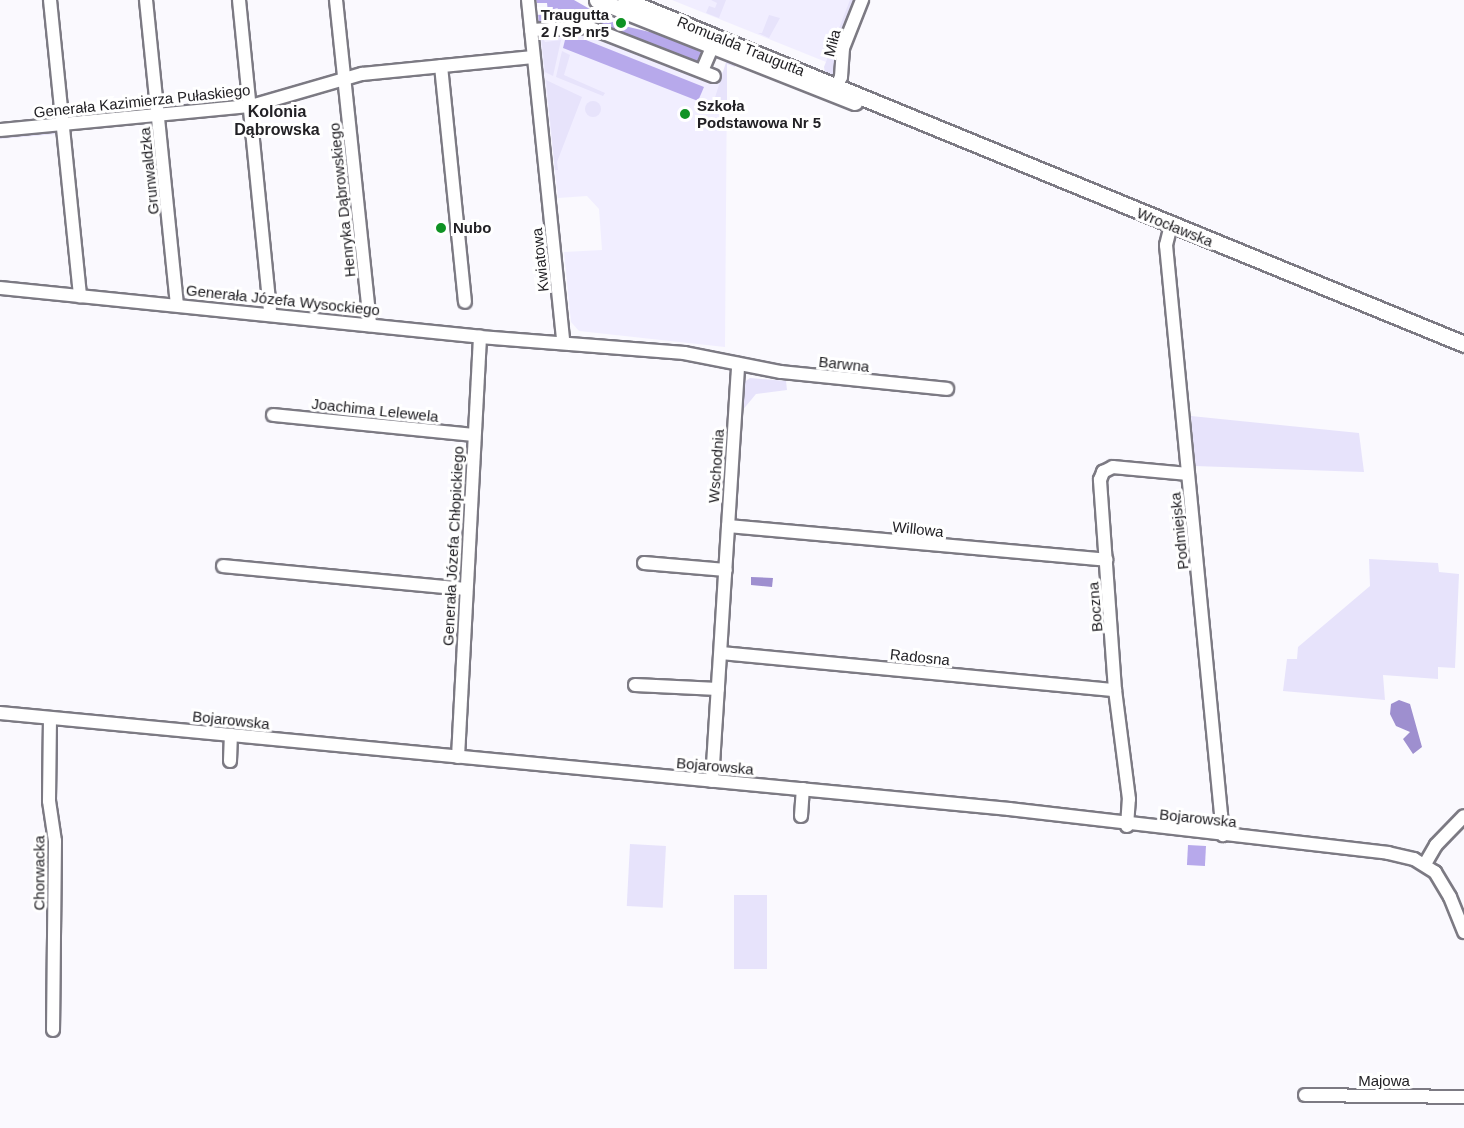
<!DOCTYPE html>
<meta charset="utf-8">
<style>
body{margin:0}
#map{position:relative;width:1464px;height:1128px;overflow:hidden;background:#faf9fe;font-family:Arial,sans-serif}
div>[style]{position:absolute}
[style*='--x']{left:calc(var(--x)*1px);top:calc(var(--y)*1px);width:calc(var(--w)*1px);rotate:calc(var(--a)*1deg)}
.built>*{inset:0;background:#f1eeff}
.green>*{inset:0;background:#e7e3fb;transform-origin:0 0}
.round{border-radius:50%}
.forest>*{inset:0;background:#b7a9eb;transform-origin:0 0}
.water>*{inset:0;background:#9e8fcf}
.roads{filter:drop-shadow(2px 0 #7c7a83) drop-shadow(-2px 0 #7c7a83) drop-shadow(0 2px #7c7a83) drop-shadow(0 -2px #7c7a83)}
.minor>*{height:12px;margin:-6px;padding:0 6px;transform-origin:6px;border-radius:6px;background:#fff}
.tertiary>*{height:15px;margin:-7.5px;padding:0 7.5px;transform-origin:7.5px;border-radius:7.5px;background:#fff}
.dots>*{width:16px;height:16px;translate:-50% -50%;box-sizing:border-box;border:3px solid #fff;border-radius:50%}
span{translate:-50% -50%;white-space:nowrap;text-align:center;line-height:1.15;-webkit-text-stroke:6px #fff;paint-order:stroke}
.poi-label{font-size:15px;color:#222125;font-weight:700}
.right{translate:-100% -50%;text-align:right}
.left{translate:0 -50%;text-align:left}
.street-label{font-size:15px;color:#222125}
.neighbourhood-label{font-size:16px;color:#222125;font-weight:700}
</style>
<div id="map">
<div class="built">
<div style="clip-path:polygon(672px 0,857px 0,831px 64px)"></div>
<div style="clip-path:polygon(549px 2px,727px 74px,725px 347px,579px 331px,571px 322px,564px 252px,602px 250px,599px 209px,587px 196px,558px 198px,537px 11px,546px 11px)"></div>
</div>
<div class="green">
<div style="clip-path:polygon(711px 0,726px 0,719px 18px,706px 13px,709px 6px,715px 8px,717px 3px)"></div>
<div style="clip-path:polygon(850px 0,860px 0,837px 78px,825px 73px,824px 67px)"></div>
<div style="clip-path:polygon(769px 15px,780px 18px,769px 38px,758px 33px,762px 33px)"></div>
<div style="clip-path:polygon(541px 35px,545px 42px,561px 40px,553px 76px,545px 72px)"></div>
<div style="clip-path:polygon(562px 51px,570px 55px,564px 75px,605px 93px,603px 96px,556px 77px)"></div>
<div style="clip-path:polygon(727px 59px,736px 63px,735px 67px,727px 64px,727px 109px,713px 104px)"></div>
<div style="clip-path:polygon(546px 80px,582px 97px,557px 162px,558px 170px,555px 170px)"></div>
<div class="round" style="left:585px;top:101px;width:16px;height:16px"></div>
<div style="clip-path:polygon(53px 132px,56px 134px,0 139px,0 137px)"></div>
<div style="clip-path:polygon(750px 378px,786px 381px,787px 390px,756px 394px,741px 412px,743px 383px)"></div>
<div style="clip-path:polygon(1191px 416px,1359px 433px,1364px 472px,1195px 466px)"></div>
<div style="clip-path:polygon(1369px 559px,1438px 563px,1439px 572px,1459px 574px,1455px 668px,1438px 667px,1438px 679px,1383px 675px,1385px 700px,1283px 691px,1287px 659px,1297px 659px,1298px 647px,1370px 586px)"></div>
<div style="left:630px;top:844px;width:36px;height:62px;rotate:3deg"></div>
<div style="left:734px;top:895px;width:33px;height:74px"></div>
</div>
<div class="forest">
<div style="clip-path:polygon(536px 0,574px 0,616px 24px,671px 37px,704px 54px,699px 63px,693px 62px,594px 23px,560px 22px,559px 14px,543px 16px,543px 24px,539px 24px,538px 13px,548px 12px,547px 3px,537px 3px)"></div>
<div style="clip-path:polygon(565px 40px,586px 40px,704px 87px,698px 101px,563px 48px)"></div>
<div style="left:1188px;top:845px;width:18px;height:20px;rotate:3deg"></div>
</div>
<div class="water">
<div style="clip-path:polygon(751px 577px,773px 578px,772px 587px,751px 585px)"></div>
<div style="clip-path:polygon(1399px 700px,1410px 704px,1422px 747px,1413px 754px,1403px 739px,1410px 732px,1396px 726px,1390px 714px,1391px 704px)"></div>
</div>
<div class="roads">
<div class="minor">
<div style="--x:50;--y:0;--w:298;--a:84.2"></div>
<div style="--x:146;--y:0;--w:306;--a:84.2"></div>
<div style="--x:239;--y:0;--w:315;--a:84.3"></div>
<div style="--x:336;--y:0;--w:327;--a:84"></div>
<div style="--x:528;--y:0;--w:343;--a:84.1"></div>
<div style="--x:531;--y:30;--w:57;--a:-3"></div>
<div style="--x:588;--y:27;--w:135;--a:21.3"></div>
<div style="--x:441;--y:66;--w:237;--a:84.2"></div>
<div style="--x:702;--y:71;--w:26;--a:-67"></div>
<div style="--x:833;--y:94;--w:19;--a:-65"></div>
<div style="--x:841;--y:77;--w:29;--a:-86"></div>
<div style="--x:843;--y:48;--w:52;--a:-68.4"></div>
<div style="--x:0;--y:130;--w:252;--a:-5.5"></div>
<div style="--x:251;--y:106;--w:116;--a:-16.1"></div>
<div style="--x:362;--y:74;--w:172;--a:-5.7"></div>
<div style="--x:1171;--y:225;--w:21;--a:104"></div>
<div style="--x:1166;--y:245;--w:593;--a:84.48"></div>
<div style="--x:0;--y:288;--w:482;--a:5.8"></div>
<div style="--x:480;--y:337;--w:205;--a:4.5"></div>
<div style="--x:684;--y:353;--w:99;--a:11.1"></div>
<div style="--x:781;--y:372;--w:167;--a:5.8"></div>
<div style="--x:273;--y:415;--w:201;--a:5.7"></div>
<div style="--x:728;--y:526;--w:380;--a:5.1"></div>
<div style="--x:644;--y:563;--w:82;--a:4.9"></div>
<div style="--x:223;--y:566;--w:243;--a:5.4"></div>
<div style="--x:721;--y:653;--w:396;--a:5.4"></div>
<div style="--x:635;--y:685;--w:83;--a:2.8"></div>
<div style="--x:0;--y:713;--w:1014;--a:5.43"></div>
<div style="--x:1009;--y:809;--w:382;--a:6.6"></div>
<div style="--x:1388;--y:853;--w:27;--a:13"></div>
<div style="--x:1414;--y:859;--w:25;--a:32"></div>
<div style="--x:1435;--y:872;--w:29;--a:59"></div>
<div style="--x:1450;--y:897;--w:38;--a:68"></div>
<div style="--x:50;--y:718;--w:83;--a:90.7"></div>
<div style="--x:49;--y:801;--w:40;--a:81.5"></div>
<div style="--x:55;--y:841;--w:189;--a:90.6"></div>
<div style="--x:458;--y:757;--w:421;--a:-87"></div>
<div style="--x:230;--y:761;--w:26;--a:-88"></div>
<div style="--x:712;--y:781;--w:418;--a:-86.4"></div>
<div style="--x:801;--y:816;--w:27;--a:-86"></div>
<div style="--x:1127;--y:826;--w:27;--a:-86"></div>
<div style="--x:1129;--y:799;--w:110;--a:-97.3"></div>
<div style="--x:1115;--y:690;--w:211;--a:-94.1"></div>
<div style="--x:1100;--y:480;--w:9;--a:-69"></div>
<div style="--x:1103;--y:472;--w:11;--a:-27"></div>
<div style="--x:1113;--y:467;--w:75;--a:5.3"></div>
<div style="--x:1425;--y:864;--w:22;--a:-60"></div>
<div style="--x:1436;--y:845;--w:40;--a:-46"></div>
<div style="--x:1305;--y:1095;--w:159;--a:0.7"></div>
</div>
<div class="tertiary">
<div style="--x:597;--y:0;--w:277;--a:21.6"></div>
<div style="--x:625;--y:0;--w:907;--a:22.29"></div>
</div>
</div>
<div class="dots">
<div style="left:621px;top:23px;background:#0f9224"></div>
<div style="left:685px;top:114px;background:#0f9224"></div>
<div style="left:441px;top:228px;background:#0f9224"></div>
</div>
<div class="poi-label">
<span class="right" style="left:609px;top:23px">Traugutta<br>2 / SP nr5</span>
<span class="left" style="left:697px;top:114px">Szkoła<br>Podstawowa Nr 5</span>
<span class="left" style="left:453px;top:228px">Nubo</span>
</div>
<div class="street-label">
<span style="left:832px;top:43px;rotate:-75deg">Miła</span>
<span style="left:741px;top:46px;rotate:22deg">Romualda Traugutta</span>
<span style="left:142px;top:101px;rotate:-6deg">Generała Kazimierza Pułaskiego</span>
<span style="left:149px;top:171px;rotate:-96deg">Grunwaldzka</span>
<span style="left:342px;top:200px;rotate:-96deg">Henryka Dąbrowskiego</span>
<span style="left:1175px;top:227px;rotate:22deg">Wrocławska</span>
<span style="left:540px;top:260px;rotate:-96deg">Kwiatowa</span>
<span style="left:283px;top:300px;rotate:6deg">Generała Józefa Wysockiego</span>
<span style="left:844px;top:364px;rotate:6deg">Barwna</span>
<span style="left:375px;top:410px;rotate:6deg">Joachima Lelewela</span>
<span style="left:716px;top:466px;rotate:-86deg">Wschodnia</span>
<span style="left:918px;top:529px;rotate:6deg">Willowa</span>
<span style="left:1179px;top:531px;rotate:-96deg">Podmiejska</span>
<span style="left:453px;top:546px;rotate:-87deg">Generała Józefa Chłopickiego</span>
<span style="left:1095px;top:607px;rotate:-95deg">Boczna</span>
<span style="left:920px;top:657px;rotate:6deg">Radosna</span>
<span style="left:231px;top:720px;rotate:6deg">Bojarowska</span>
<span style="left:715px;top:766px;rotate:5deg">Bojarowska</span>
<span style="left:1198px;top:818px;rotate:6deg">Bojarowska</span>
<span style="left:39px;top:873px;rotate:-90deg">Chorwacka</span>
<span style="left:1384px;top:1081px">Majowa</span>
</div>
<div class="neighbourhood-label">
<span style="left:277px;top:121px">Kolonia<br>Dąbrowska</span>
</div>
</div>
